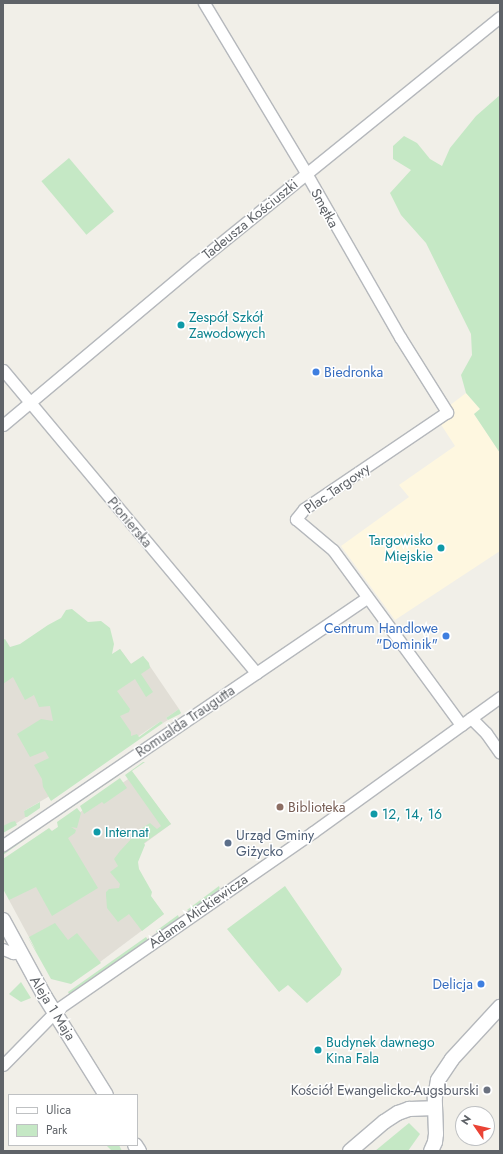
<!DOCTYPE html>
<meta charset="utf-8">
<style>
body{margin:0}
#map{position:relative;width:503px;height:1154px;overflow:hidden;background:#f1efe8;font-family:Jost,sans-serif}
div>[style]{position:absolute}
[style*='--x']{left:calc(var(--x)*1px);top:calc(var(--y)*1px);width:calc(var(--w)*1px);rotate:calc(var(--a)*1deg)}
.commercial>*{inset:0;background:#fef7e0}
.education>*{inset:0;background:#e1ded6}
.green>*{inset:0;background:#c5e8c5;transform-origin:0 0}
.roads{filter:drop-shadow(1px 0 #b5b8bc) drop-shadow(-1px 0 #b5b8bc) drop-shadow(0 1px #b5b8bc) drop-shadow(0 -1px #b5b8bc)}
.minor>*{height:11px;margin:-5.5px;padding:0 5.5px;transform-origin:5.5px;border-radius:5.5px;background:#fff}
.tertiary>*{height:14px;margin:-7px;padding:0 7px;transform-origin:7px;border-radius:7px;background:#fff}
.dots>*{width:11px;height:11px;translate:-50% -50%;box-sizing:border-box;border:2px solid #fff;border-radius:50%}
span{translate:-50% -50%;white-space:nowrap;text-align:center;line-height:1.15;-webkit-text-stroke:3px #fff;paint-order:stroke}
.street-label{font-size:14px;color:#5f6368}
.culture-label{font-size:14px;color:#0d838f}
.left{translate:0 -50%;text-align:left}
.right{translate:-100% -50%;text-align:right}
.shop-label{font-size:14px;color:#366cbe}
.education-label{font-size:14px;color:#785e54}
.service-label{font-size:14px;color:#4e5e75}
.worship-label{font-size:14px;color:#5b616d}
.frame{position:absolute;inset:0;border:4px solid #5f6368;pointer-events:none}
.legend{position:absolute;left:8px;top:1094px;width:130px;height:52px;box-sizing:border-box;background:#fff;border:1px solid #bfc1c3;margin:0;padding:5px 7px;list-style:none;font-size:12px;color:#5f6368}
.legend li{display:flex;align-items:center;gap:8px;height:20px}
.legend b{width:20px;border:1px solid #bfc1c3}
.north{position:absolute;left:455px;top:1106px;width:40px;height:40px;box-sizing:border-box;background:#fff;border:1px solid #bfc1c3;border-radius:50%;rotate:304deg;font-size:11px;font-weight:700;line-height:16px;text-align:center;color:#5f6368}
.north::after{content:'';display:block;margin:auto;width:14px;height:18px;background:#ea4335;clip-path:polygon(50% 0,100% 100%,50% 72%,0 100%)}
</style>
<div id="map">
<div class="commercial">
<div style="clip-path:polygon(466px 393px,480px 409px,474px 414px,500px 453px,500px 551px,395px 620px,341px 546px,409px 497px,399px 485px,455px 446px,440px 423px,449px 406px)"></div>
</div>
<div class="education">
<div style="clip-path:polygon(120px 649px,131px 664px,143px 656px,179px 709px,166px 718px,168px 720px,163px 723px,161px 721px,48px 797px,24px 811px,26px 817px,3px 832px,3px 677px,93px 668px)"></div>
<div style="clip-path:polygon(134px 775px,171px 824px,122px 860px,164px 914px,100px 962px,51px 978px,9px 900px,3px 865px)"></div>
</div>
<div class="green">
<div style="clip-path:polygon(500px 95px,500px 453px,474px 414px,480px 409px,466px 393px,461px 375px,472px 355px,471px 334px,426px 243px,401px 215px,390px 193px,411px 170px,393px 159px,393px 146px,404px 136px,417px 143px,430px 159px,442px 166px,450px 148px,476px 116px)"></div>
<div style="left:69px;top:158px;width:70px;height:36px;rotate:50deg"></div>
<div style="clip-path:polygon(72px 609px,88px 622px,101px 621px,110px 628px,114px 644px,112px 654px,120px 649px,131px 664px,143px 656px,149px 663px,150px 668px,141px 674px,153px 692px,146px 697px,135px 679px,117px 691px,130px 709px,129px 712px,120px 716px,131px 732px,131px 736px,137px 734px,139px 737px,161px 721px,163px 723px,51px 801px,43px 787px,42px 779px,34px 765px,49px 758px,45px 751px,30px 757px,17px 734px,41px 719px,53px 721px,50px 706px,39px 707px,34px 695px,25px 700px,13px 677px,3px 684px,3px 640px,5px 639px,10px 647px,20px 644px,48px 625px,61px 618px,66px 610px)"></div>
<div style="clip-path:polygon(179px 709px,181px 713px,180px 714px,168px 720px,166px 718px)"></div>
<div style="clip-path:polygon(143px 762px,145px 762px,132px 771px,171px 824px,144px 843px,145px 845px,138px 862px,139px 869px,152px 892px,151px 896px,164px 914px,142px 931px,129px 914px,118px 922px,107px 908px,106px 895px,106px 892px,109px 889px,119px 888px,120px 884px,110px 872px,118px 866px,114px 859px,120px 851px,134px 836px,133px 834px,150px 823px,157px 829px,161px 826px,125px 775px)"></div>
<div style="clip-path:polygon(118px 775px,118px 776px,56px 818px,57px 816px)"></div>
<div style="clip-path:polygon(120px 778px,127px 788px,104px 804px,102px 802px,84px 814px,80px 806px)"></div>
<div style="clip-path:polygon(40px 802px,40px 808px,27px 817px,25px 817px,24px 811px)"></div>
<div style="clip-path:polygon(77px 808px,81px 813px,77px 828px,71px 827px,76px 830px,75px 833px,68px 838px,98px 888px,52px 916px,36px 887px,9px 900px,3px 889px,3px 859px,49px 828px,52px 831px,58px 827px,57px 822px)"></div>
<div style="clip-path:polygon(11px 822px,15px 821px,17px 825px,3px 833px,3px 826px)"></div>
<div style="clip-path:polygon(42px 826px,44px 826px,3px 855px,3px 853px)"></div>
<div style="clip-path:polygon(219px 886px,220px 889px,189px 911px,187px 910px)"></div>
<div style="clip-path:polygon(285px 886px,342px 969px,340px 975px,307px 1003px,288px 985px,279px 992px,227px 929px)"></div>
<div style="clip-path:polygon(178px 915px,179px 918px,157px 933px,156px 931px)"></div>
<div style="clip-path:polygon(55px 923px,68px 940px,77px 933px,101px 963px,71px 984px,51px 979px,27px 936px,37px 952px,29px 937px)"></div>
<div style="clip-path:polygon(146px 937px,148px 940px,69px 994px,68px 992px)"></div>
<div style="clip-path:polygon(21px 982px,31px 998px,21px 1002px,9px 994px)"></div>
<div style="clip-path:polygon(409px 1123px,420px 1134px,408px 1151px,375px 1151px)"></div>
<div style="clip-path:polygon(106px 1145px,119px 1145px,122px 1151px,112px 1151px)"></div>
</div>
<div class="roads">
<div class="minor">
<div style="--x:204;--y:3;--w:198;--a:59"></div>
<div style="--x:306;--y:173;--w:189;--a:60.2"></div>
<div style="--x:400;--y:337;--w:89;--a:57.9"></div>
<div style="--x:447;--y:412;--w:173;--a:145.9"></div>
<div style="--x:304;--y:509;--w:13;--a:129"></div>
<div style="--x:296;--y:519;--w:48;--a:40"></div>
<div style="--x:333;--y:550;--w:217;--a:53.8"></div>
<div style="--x:3;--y:370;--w:395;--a:50.1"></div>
<div style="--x:3;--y:425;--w:252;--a:-40"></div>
<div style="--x:196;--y:263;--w:391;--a:-39"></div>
<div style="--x:471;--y:718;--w:21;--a:45"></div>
<div style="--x:486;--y:733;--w:24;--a:55"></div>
<div style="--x:3;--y:845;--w:440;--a:-34.2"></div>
<div style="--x:3;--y:949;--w:11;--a:22"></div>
<div style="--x:13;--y:953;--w:6;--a:-18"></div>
<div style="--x:3;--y:1065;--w:80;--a:-45.5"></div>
<div style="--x:59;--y:1008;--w:309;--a:-34.7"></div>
<div style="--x:313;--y:832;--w:231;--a:-35.8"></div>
</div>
<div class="tertiary">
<div style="--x:3;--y:920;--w:88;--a:61.4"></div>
<div style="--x:45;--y:997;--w:115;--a:58.1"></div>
<div style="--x:135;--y:1145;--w:7;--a:56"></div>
<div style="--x:350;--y:1151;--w:45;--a:-40.5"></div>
<div style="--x:384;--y:1122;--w:17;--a:-33"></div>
<div style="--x:398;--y:1113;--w:12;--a:-20"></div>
<div style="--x:409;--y:1109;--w:25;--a:-2"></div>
<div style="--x:431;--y:1151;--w:10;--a:-66"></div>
<div style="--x:435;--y:1142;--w:8;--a:-83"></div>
<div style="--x:436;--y:1134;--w:37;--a:-92"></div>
<div style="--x:435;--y:1097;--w:17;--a:-80"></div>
<div style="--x:438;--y:1080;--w:25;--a:-56"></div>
<div style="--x:452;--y:1059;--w:71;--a:-47.3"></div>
</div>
</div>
<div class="dots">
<div style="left:181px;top:325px;background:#0f9aa8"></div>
<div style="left:316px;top:372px;background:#3f7fe0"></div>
<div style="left:441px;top:548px;background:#0f9aa8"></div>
<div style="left:446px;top:636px;background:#3f7fe0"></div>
<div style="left:280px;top:807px;background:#8d6e63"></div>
<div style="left:374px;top:814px;background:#0f9aa8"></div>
<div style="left:97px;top:832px;background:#0f9aa8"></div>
<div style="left:228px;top:843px;background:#5c6f8a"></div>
<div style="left:481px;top:984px;background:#3f7fe0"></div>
<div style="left:318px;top:1050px;background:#0f9aa8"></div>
<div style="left:487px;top:1090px;background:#6b7280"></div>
</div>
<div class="street-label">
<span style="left:325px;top:208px;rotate:61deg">Smętka</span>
<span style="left:250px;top:219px;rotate:-39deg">Tadeusza Kościuszki</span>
<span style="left:337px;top:488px;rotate:-35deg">Plac Targowy</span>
<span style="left:130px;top:522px;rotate:50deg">Pionierska</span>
<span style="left:185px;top:721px;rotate:-34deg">Romualda Traugutta</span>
<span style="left:198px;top:911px;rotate:-35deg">Adama Mickiewicza</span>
<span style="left:53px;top:1008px;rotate:58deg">Aleja 1 Maja</span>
</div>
<div class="culture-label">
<span class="left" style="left:189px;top:325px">Zespół Szkół<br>Zawodowych</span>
<span class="right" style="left:433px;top:548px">Targowisko<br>Miejskie</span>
<span class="left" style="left:382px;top:814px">12, 14, 16</span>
<span class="left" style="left:105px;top:832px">Internat</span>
<span class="left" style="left:326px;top:1050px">Budynek dawnego<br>Kina Fala</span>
</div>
<div class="shop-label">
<span class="left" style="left:324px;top:372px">Biedronka</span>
<span class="right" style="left:438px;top:636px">Centrum Handlowe<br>"Dominik"</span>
<span class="right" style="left:473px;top:984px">Delicja</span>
</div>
<div class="education-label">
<span class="left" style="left:288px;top:807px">Biblioteka</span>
</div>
<div class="service-label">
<span class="left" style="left:236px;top:843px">Urząd Gminy<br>Giżycko</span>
</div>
<div class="worship-label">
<span class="right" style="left:479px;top:1090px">Kościół Ewangelicko-Augsburski</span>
</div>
<div class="frame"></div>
<ul class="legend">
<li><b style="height:5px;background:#fff"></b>Ulica</li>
<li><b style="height:11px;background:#c5e8c5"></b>Park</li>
</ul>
<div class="north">N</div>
</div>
